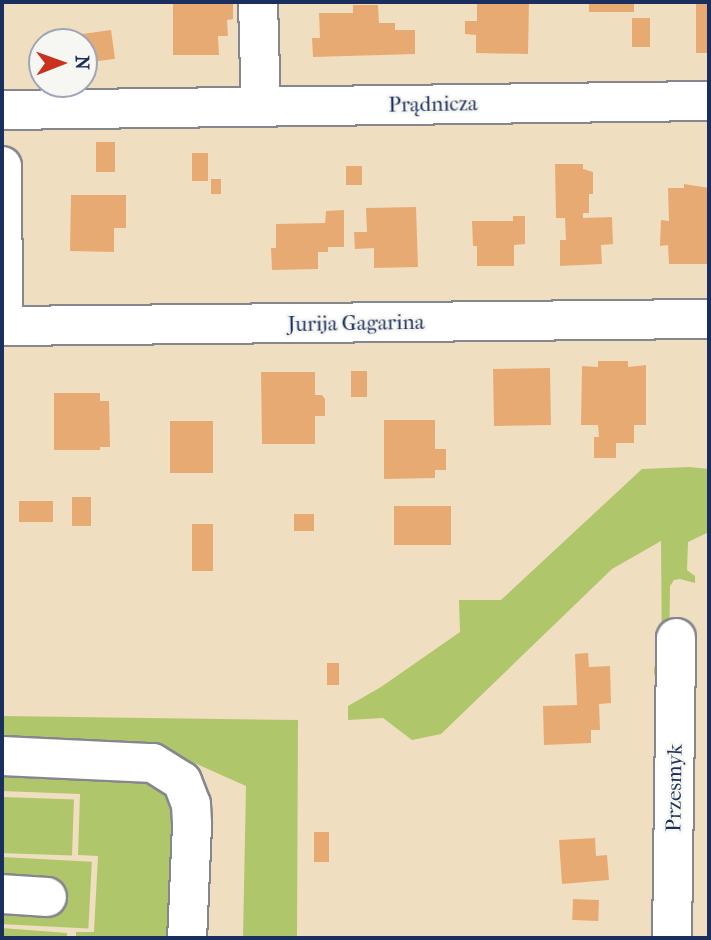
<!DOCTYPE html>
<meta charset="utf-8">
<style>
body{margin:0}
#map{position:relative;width:711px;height:940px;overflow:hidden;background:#f0dec0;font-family:"IM FELL French Canon",serif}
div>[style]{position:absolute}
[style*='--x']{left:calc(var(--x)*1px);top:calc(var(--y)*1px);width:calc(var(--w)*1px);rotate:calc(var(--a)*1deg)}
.green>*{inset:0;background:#b0c66b;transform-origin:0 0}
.building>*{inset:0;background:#e8aa73;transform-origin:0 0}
.roads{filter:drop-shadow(2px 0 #86868f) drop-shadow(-2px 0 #86868f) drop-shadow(0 2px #86868f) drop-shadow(0 -2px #86868f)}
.minor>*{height:38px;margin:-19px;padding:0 19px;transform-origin:19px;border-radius:19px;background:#fff}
span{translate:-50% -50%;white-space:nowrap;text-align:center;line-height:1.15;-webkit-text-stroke:5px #f6f6f2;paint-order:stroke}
.street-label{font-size:21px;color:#1b2f5e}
.frame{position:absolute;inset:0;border:4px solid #1b2f5e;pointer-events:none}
.north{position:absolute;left:28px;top:28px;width:70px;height:70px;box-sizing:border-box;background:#f6f6f2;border:2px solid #9ea6b7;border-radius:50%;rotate:89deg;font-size:19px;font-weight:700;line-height:28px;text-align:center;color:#1b2f5e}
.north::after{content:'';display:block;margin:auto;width:24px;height:32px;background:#c8321e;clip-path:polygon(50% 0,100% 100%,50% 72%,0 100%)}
</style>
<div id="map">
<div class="green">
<div style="clip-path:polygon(689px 467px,709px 469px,709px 532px,688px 542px,687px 570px,695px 576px,695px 583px,680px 579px,674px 580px,670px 586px,669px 664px,665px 671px,654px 675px,654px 667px,662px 664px,661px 541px,612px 569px,441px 734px,412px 740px,383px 718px,348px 720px,348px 706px,381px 687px,460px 632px,459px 600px,501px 600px,642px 469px)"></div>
<div style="clip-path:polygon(2px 716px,298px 720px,297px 938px,243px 938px,246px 786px,172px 753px,2px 746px)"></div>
<div style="clip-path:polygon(2px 774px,170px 781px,179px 938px,76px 938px,76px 932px,94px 932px,98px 856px,78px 855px,80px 794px,2px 791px)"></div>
<div style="left:2px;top:797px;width:72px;height:56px;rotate:2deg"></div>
<div style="left:2px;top:857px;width:90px;height:67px;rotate:3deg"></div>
<div style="clip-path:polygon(2px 928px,67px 933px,67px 938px,2px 938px)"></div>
</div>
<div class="building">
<div style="clip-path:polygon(173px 2px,233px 2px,233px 19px,227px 20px,228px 36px,218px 36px,219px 55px,173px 55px)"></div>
<div style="clip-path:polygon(477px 2px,529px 2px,528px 54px,476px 53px,476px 35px,465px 34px,465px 21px,477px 21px)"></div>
<div style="left:589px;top:2px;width:45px;height:10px"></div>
<div style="left:696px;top:2px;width:13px;height:51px"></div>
<div style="clip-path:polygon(353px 5px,378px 5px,379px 23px,395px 23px,395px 30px,415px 30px,415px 54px,313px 57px,312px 38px,320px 38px,319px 13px,353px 13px)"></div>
<div style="left:632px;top:18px;width:18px;height:29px"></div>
<div style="left:111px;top:30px;width:29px;height:31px;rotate:82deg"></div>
<div style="left:96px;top:142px;width:19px;height:30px"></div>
<div style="left:192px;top:153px;width:16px;height:28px"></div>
<div style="clip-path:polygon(555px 164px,583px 164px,583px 169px,593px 172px,593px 194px,589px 194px,589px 213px,583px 213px,583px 218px,612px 217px,613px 244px,601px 245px,602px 264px,560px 266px,560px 240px,566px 240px,565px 218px,556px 218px)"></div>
<div style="left:346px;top:166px;width:16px;height:19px"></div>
<div style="left:221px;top:179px;width:15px;height:10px;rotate:90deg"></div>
<div style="clip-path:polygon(684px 184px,709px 188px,709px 264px,669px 264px,668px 245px,660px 246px,661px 220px,669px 221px,668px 188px,684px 188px)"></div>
<div style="clip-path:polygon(71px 195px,126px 195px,126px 228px,114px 228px,114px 252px,70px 251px)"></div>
<div style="clip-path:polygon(416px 207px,418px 267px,374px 268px,374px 248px,355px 249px,354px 232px,367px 232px,366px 208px)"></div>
<div style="clip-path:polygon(344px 210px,344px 247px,328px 247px,328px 252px,318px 252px,318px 269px,272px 270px,271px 248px,276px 248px,276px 224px,325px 223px,326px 211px)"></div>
<div style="clip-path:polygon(513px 216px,525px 216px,525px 244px,514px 245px,514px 266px,477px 266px,477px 246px,473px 246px,472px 221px,513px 221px)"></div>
<div style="clip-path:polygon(598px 361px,628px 361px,628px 367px,646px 365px,646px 425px,634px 425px,634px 443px,616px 443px,616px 458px,594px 458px,594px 437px,599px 437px,598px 425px,581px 425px,582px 366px,598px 367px)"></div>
<div style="left:550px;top:368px;width:57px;height:57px;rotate:89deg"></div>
<div style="left:351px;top:371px;width:16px;height:26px"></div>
<div style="clip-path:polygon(261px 372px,315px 372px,315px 395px,322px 395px,325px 399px,325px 416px,315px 416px,315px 444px,262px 444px)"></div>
<div style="clip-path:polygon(54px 393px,100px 393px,100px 401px,109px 401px,110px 447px,100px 447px,100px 450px,54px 450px)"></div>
<div style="clip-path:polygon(384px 420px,435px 420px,435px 449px,446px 449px,446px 470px,435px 470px,435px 478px,384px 479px)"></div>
<div style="left:170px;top:421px;width:43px;height:52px"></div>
<div style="left:72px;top:497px;width:19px;height:29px"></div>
<div style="left:19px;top:501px;width:34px;height:21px"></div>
<div style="left:394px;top:506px;width:57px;height:39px"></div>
<div style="left:294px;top:514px;width:20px;height:17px"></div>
<div style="left:192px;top:524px;width:21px;height:47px"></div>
<div style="clip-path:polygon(588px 653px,589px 667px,610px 666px,611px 703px,599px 704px,600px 730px,591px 730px,591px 743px,544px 745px,543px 706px,577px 705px,575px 654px)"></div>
<div style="left:327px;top:663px;width:12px;height:22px"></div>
<div style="left:314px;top:832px;width:15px;height:30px"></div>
<div style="clip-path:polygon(595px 838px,596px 856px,607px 855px,609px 880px,562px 884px,559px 840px)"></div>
<div style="left:573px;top:899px;width:26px;height:21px;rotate:2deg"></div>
</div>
<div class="roads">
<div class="minor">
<div style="--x:258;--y:2;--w:105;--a:88.4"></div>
<div style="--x:2;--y:110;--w:707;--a:-0.73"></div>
<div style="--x:2;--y:166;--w:160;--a:89.6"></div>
<div style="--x:2;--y:326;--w:707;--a:-0.57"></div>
<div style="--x:2;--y:756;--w:151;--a:2.7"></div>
<div style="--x:153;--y:763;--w:34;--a:32"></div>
<div style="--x:182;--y:781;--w:25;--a:69"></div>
<div style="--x:191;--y:804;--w:21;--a:87"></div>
<div style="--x:192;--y:825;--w:113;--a:92.5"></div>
<div style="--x:2;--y:894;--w:45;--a:3.8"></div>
<div style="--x:672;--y:938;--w:300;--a:-89.2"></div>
</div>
</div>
<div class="street-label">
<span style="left:433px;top:104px;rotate:-1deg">Prądnicza</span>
<span style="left:356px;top:323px;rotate:-1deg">Jurija Gagarina</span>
<span style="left:674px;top:788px;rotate:-89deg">Przesmyk</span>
</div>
<div class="frame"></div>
<div class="north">N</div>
</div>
